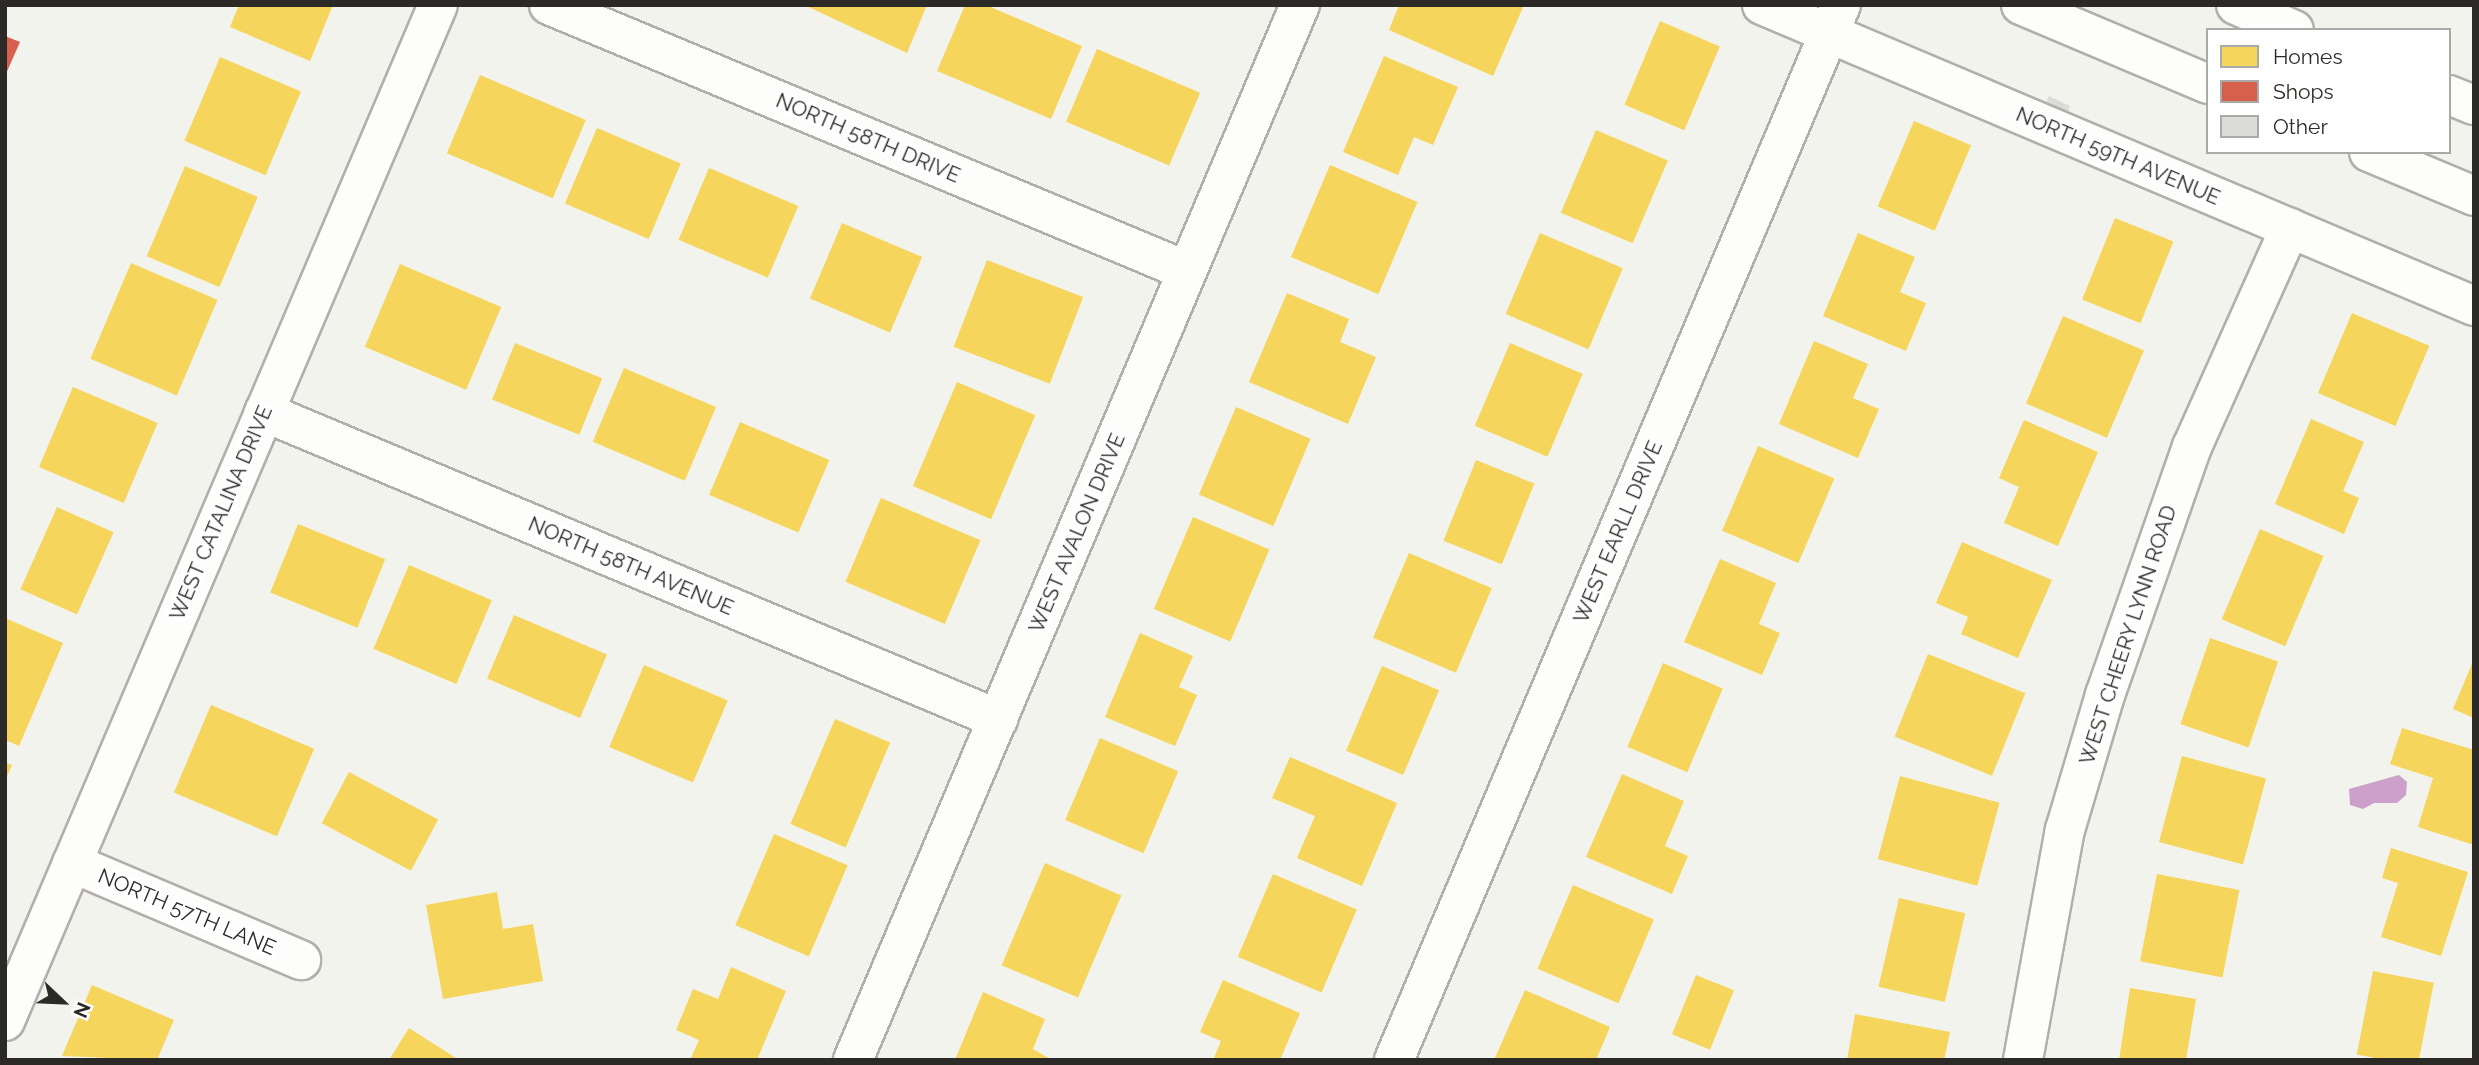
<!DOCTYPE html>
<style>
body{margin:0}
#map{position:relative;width:2479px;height:1065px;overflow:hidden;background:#f3f3ee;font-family:Raleway,sans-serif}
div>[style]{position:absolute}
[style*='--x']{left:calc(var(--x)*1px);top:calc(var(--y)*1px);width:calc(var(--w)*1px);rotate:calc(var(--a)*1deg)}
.water>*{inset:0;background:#cca0ca}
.homes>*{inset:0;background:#f6d55c;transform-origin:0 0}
.shops>*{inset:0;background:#d6604d}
.building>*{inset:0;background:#dbdbd7}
.roads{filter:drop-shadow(2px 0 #b0afac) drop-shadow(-2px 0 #b0afac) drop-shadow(0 2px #b0afac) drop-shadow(0 -2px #b0afac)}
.minor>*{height:38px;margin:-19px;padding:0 19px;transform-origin:19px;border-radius:19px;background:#fdfdfc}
.major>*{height:38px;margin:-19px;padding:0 19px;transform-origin:19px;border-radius:19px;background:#fdfdfc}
span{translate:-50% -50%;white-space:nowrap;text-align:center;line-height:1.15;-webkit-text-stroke:7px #fff;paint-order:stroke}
.street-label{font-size:21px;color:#2b2a27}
.frame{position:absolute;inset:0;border:7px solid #2b2a27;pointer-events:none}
.legend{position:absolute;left:2206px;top:28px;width:245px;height:126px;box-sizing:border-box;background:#fff;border:2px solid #aaaaa9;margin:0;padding:9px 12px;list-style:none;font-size:21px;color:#2b2a27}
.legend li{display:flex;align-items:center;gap:14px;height:35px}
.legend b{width:35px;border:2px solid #aaaaa9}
.north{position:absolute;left:28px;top:967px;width:70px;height:70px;-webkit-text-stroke:5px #fff;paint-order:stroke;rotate:113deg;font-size:19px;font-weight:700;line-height:28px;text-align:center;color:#2b2a27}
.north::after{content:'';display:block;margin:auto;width:24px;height:32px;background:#2b2a27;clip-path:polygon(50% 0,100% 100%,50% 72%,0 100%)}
</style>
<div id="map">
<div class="water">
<div style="clip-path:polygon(2399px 775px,2407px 782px,2406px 795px,2397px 803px,2374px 803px,2363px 809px,2350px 805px,2349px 789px)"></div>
</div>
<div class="homes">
<div style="clip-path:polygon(239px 5px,333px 5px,310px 61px,230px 27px)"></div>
<div style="clip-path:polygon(804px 5px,927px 5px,907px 53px)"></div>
<div style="clip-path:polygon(965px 5px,986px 5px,1082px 46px,1051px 119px,937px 71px)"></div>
<div style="clip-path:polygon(1399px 5px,1524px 5px,1493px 76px,1389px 30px)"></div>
<div style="left:1660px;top:21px;width:65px;height:91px;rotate:23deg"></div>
<div style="left:1097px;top:49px;width:112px;height:79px;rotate:23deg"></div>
<div style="clip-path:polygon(1384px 56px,1458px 87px,1433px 145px,1414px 137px,1398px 175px,1343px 152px)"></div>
<div style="left:220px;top:57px;width:88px;height:91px;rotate:23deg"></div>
<div style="left:480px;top:75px;width:115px;height:85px;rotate:23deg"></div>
<div style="left:1914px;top:121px;width:62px;height:93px;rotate:23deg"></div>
<div style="left:597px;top:128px;width:91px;height:82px;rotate:23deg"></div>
<div style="left:1596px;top:130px;width:78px;height:90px;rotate:23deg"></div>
<div style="left:1330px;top:165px;width:95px;height:100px;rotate:23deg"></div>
<div style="left:185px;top:166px;width:79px;height:98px;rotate:23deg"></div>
<div style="left:709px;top:168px;width:97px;height:78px;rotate:23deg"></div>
<div style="left:2115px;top:218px;width:63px;height:88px;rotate:22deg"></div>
<div style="left:842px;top:223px;width:87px;height:82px;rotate:23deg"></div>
<div style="left:1540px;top:233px;width:90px;height:88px;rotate:23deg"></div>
<div style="clip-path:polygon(1858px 233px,1915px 257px,1900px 292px,1926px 303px,1906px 351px,1823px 316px)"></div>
<div style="left:987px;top:260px;width:103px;height:93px;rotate:21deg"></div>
<div style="left:131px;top:263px;width:94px;height:104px;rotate:23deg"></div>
<div style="left:400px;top:264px;width:110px;height:90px;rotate:23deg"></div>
<div style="clip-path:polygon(1287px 293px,1349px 319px,1340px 342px,1376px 357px,1348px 424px,1249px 382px)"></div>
<div style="left:2352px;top:313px;width:84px;height:87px;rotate:23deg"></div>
<div style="left:2063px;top:316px;width:88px;height:95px;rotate:23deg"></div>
<div style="clip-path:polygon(1814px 341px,1868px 364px,1853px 398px,1879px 409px,1858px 458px,1779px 424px)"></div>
<div style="left:515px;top:343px;width:94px;height:61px;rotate:22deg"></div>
<div style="left:1510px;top:343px;width:79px;height:90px;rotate:23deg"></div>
<div style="left:624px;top:368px;width:100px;height:80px;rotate:23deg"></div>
<div style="left:957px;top:382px;width:85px;height:113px;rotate:23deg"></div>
<div style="left:73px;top:387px;width:92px;height:87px;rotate:23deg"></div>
<div style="left:1236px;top:407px;width:81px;height:95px;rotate:23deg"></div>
<div style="clip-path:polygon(2311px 419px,2364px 442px,2343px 491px,2359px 498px,2344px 534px,2275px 504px)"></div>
<div style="clip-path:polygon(2024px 420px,2098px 452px,2058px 546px,2004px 523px,2019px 487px,1999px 478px)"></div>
<div style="left:740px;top:422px;width:97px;height:79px;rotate:23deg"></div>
<div style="left:1758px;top:446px;width:83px;height:92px;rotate:23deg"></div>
<div style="left:1476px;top:460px;width:63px;height:87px;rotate:22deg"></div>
<div style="left:881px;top:498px;width:108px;height:91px;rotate:23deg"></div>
<div style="left:57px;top:507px;width:62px;height:90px;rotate:24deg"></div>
<div style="left:1193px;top:517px;width:83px;height:100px;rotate:23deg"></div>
<div style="left:298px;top:524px;width:94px;height:74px;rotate:22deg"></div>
<div style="left:2260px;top:529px;width:69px;height:98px;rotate:23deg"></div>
<div style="clip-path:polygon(1962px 542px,2052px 580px,2018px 658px,1961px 634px,1968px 617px,1936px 603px)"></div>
<div style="left:1409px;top:553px;width:90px;height:92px;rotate:23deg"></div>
<div style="clip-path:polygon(1720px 559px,1776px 583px,1759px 624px,1780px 633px,1762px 675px,1684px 642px)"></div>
<div style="left:409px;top:565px;width:90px;height:91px;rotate:23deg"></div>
<div style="left:514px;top:615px;width:101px;height:69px;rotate:23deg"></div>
<div style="clip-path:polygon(5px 618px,63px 643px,19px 746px,5px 740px)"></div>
<div style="clip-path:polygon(1140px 633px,1193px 656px,1179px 687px,1197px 695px,1175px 746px,1105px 717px)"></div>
<div style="left:2210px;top:638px;width:72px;height:91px;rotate:19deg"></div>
<div style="left:1928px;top:654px;width:105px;height:89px;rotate:22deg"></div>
<div style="clip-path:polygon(2474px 659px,2474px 718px,2453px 709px)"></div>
<div style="left:1663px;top:663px;width:65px;height:91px;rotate:23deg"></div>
<div style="left:644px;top:665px;width:91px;height:89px;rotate:23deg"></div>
<div style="left:1382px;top:666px;width:62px;height:92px;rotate:23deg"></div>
<div style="left:211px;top:705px;width:112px;height:95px;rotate:23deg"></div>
<div style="left:835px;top:719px;width:60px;height:114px;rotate:23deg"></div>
<div style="clip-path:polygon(2402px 728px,2474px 750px,2474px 845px,2418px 827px,2433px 778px,2390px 764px)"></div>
<div style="left:1100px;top:738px;width:85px;height:89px;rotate:23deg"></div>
<div style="left:2182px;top:756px;width:87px;height:89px;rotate:15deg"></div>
<div style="clip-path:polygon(1290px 757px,1397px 803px,1362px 886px,1297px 858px,1315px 816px,1272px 798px)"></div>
<div style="clip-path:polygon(5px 762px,12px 765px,5px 781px)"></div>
<div style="left:349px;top:772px;width:101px;height:58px;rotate:28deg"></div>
<div style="clip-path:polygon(1622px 774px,1684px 801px,1665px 846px,1688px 856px,1672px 894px,1586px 857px)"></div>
<div style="left:1900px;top:776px;width:103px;height:86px;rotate:15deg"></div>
<div style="left:774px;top:834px;width:80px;height:99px;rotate:23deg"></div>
<div style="clip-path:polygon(2391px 848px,2468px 872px,2441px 956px,2381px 937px,2398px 883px,2382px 878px)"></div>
<div style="left:1045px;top:863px;width:83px;height:111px;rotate:23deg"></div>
<div style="left:1273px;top:874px;width:91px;height:90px;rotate:23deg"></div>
<div style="left:2157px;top:874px;width:84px;height:89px;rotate:11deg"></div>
<div style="left:1573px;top:885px;width:88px;height:91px;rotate:23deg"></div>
<div style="clip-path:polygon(497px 892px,503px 929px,533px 924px,543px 981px,443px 999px,426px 905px)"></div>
<div style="left:1899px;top:898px;width:68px;height:91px;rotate:13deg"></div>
<div style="clip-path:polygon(731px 967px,786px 991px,757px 1060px,690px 1060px,699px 1040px,676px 1030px,693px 989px,718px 999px)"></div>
<div style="left:2373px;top:971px;width:62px;height:85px;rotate:11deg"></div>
<div style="left:1696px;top:975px;width:41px;height:64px;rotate:22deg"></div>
<div style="clip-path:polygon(1223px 980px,1300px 1013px,1280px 1060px,1213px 1060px,1221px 1041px,1200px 1032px)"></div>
<div style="clip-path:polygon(92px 985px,174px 1020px,157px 1060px,62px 1056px)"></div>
<div style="clip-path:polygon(2130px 988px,2196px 999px,2186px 1060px,2119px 1060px)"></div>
<div style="clip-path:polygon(1525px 990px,1610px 1027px,1596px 1060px,1494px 1060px)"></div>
<div style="clip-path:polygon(983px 992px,1045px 1019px,1033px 1049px,1052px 1060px,955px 1060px)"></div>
<div style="clip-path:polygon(1855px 1014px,1950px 1032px,1944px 1060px,1847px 1060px)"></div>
<div style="clip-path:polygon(409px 1028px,459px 1060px,389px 1060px)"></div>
</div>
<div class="shops">
<div style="clip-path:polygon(5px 36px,20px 42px,5px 76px)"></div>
</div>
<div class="building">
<div style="clip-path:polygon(2049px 96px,2070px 106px,2067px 114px,2045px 105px)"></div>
</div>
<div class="roads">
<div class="minor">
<div style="--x:549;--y:5;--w:691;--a:22.63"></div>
<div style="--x:1762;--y:5;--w:773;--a:22.92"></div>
<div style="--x:2236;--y:5;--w:63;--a:23.3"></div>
<div style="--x:2449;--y:95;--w:27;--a:22"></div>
<div style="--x:264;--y:412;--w:796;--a:22.7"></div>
<div style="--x:72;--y:863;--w:249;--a:23"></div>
<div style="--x:5;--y:1021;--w:1104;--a:-66.92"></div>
<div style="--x:853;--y:1060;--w:1146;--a:-67.04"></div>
<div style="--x:1394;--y:1060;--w:1146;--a:-67.04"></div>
<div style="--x:2023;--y:1060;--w:234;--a:-79.7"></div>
<div style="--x:2065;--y:830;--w:141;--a:-73.5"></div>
<div style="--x:2105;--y:695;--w:263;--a:-70.7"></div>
<div style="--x:2192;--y:447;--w:240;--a:-65.9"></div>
</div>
<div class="major">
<div style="--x:2021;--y:5;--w:203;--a:22.9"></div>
<div style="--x:2369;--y:152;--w:114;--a:22.7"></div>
</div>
</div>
<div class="street-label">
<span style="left:868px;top:138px;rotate:23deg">NORTH 58TH DRIVE</span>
<span style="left:2118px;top:156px;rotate:23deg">NORTH 59TH AVENUE</span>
<span style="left:221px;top:513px;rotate:-67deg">WEST CATALINA DRIVE</span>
<span style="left:1618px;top:532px;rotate:-67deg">WEST EARLL DRIVE</span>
<span style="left:1077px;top:533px;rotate:-67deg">WEST AVALON DRIVE</span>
<span style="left:631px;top:566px;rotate:23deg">NORTH 58TH AVENUE</span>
<span style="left:2128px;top:635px;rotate:-72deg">WEST CHEERY LYNN ROAD</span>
<span style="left:187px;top:912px;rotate:23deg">NORTH 57TH LANE</span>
</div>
<div class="frame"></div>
<ul class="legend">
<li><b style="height:19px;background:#f6d55c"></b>Homes</li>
<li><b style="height:19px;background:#d6604d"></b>Shops</li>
<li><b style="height:19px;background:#dbdbd7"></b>Other</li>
</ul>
<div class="north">N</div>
</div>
